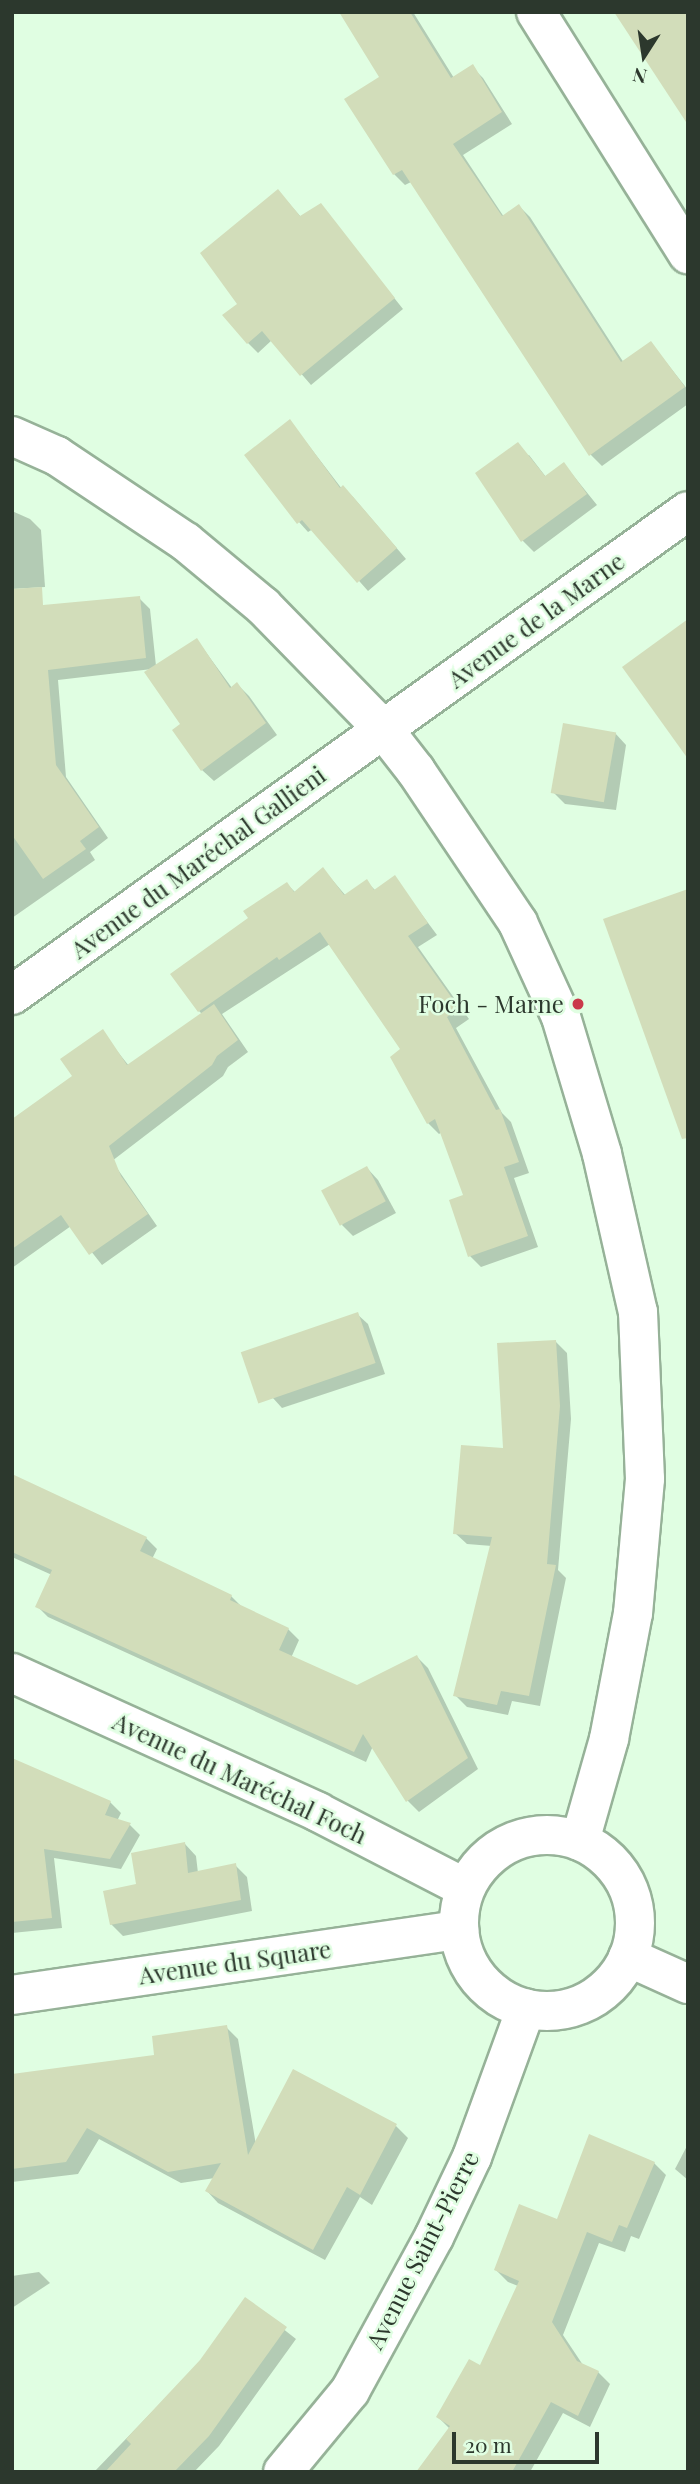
<!DOCTYPE html>
<meta charset="utf-8">
<style>
body{margin:0}
#map{position:relative;width:700px;height:2484px;overflow:hidden;background:#e0fee2;font-family:"Playfair Display",serif}
div>[style]{position:absolute}
[style*='--x']{left:calc(var(--x)*1px);top:calc(var(--y)*1px);width:calc(var(--w)*1px);rotate:calc(var(--a)*1deg)}
.shadow>*{inset:0;background:#0003}
.building>*{inset:0;background:#d2ddba;transform-origin:0 0}
.roads{filter:drop-shadow(2px 0 #96b298) drop-shadow(-2px 0 #96b298) drop-shadow(0 2px #96b298) drop-shadow(0 -2px #96b298)}
.minor>*{height:38px;margin:-19px;padding:0 19px;transform-origin:19px;border-radius:19px;background:#fff}
.tertiary>*{height:38px;margin:-19px;padding:0 19px;transform-origin:19px;border-radius:19px;background:#fff}
.tertiary>.ring{margin:-19px;padding:0;box-sizing:content-box;background:none;border:38px solid #fff;border-radius:50%}
.dots>*{width:19px;height:19px;translate:-50% -50%;box-sizing:border-box;border:4px solid #e0fee2;border-radius:50%}
span{translate:-50% -50%;white-space:nowrap;text-align:center;line-height:1.15;-webkit-text-stroke:5px #e0fee2;paint-order:stroke}
.street-label{font-size:24px;color:#2c382d}
.poi-label{font-size:24px;color:#2c382d}
.right{translate:-100% -50%;text-align:right}
.frame{position:absolute;inset:0;border:14px solid #2c382d;pointer-events:none}
.north{position:absolute;left:609px;top:21px;width:70px;height:70px;-webkit-text-stroke:5px #e0fee2;paint-order:stroke;rotate:192deg;font-size:19px;font-weight:700;line-height:28px;text-align:center;color:#2c382d}
.north::after{content:'';display:block;margin:auto;width:24px;height:32px;background:#2c382d;clip-path:polygon(50% 0,100% 100%,50% 72%,0 100%)}
.scale{position:absolute;left:452px;top:2432px;width:147px;height:32px;box-sizing:border-box;border:4px solid #2c382d;border-top:0;padding-left:9px;font-size:21px;line-height:24px;white-space:nowrap;color:#2c382d;-webkit-text-stroke:5px #e0fee2;paint-order:stroke}
</style>
<div id="map">
<div class="shadow">
<div style="clip-path:polygon(341px 12px,413px 12px,454px 78px,472px 67px,483px 78px,512px 124px,463px 155px,504px 217px,519px 206px,530px 217px,624px 363px,651px 343px,688px 390px,688px 404px,602px 466px,591px 455px,411px 182px,405px 185px,394px 174px,381px 77px)"></div>
<div style="clip-path:polygon(278px 191px,301px 217px,320px 205px,403px 309px,311px 385px,272px 340px,258px 353px,248px 343px,240px 304px)"></div>
<div style="clip-path:polygon(290px 421px,342px 489px,353px 497px,406px 559px,368px 591px,313px 529px,308px 532px,299px 522px)"></div>
<div style="clip-path:polygon(529px 455px,546px 477px,564px 464px,597px 505px,534px 552px,523px 541px,477px 473px)"></div>
<div style="clip-path:polygon(12px 511px,30px 519px,41px 530px,45px 587px,12px 589px)"></div>
<div style="clip-path:polygon(139px 598px,150px 609px,156px 666px,197px 640px,232px 688px,237px 684px,249px 696px,277px 735px,214px 781px,202px 770px,183px 724px,152px 669px,58px 680px,66px 777px,108px 838px,90px 852px,95px 860px,12px 918px,12px 676px)"></div>
<div style="clip-path:polygon(615px 733px,626px 745px,616px 810px,565px 804px,553px 792px)"></div>
<div style="clip-path:polygon(323px 869px,346px 896px,367px 882px,376px 891px,394px 877px,437px 935px,418px 947px,469px 1019px,456px 1028px,502px 1113px,511px 1122px,529px 1173px,514px 1178px,538px 1247px,481px 1267px,470px 1256px,465px 1196px,442px 1132px,439px 1134px,428px 1123px,403px 1050px,330px 944px,222px 1014px,248px 1052px,228px 1067px,223px 1076px,112px 1161px,157px 1226px,102px 1265px,71px 1226px,12px 1268px,12px 1121px,75px 1077px,102px 1032px,129px 1066px,203px 1015px,199px 1011px,250px 918px,287px 884px,296px 893px)"></div>
<div style="clip-path:polygon(367px 1168px,378px 1180px,396px 1213px,353px 1236px,342px 1225px)"></div>
<div style="clip-path:polygon(357px 1314px,368px 1324px,385px 1374px,282px 1408px,272px 1397px)"></div>
<div style="clip-path:polygon(556px 1342px,567px 1353px,571px 1419px,558px 1570px,566px 1578px,540px 1706px,512px 1701px,508px 1715px,467px 1707px,455px 1695px,492px 1546px,467px 1544px,455px 1533px,505px 1450px)"></div>
<div style="clip-path:polygon(12px 1476px,146px 1538px,157px 1549px,152px 1559px,231px 1596px,243px 1608px,288px 1629px,299px 1640px,291px 1658px,357px 1687px,417px 1657px,428px 1668px,478px 1769px,419px 1812px,408px 1801px,373px 1746px,366px 1762px,48px 1617px,37px 1606px,52px 1575px,12px 1557px)"></div>
<div style="clip-path:polygon(12px 1759px,110px 1802px,121px 1813px,117px 1821px,130px 1825px,140px 1835px,121px 1869px,54px 1858px,62px 1928px,12px 1933px)"></div>
<div style="clip-path:polygon(185px 1844px,196px 1856px,198px 1873px,235px 1865px,247px 1877px,252px 1911px,123px 1936px,111px 1924px,138px 1885px)"></div>
<div style="clip-path:polygon(226px 2027px,238px 2039px,256px 2145px,396px 2126px,408px 2138px,372px 2205px,360px 2197px,325px 2260px,218px 2203px,207px 2191px,215px 2178px,181px 2183px,99px 2139px,78px 2174px,12px 2182px,12px 2093px,156px 2056px)"></div>
<div style="clip-path:polygon(688px 2144px,688px 2180px,675px 2169px)"></div>
<div style="clip-path:polygon(654px 2163px,666px 2175px,639px 2239px,631px 2236px,625px 2252px,599px 2243px,563px 2335px,583px 2365px,598px 2372px,610px 2384px,590px 2427px,563px 2413px,530px 2472px,419px 2472px,450px 2429px,438px 2417px,481px 2367px,518px 2286px,508px 2282px,496px 2270px,558px 2221px)"></div>
<div style="clip-path:polygon(39px 2272px,50px 2283px,12px 2308px,12px 2276px)"></div>
<div style="clip-path:polygon(245px 2299px,296px 2339px,219px 2446px,194px 2472px,94px 2472px,201px 2361px)"></div>
</div>
<div class="building">
<div style="clip-path:polygon(339px 12px,410px 12px,451px 78px,473px 64px,502px 112px,453px 144px,502px 216px,519px 204px,621px 362px,651px 341px,685px 387px,589px 456px,402px 170px,393px 175px,344px 99px,379px 77px)"></div>
<div style="clip-path:polygon(614px 12px,688px 12px,688px 125px)"></div>
<div style="clip-path:polygon(278px 189px,300px 216px,321px 203px,395px 298px,300px 376px,262px 331px,247px 344px,222px 315px,237px 304px,200px 253px)"></div>
<div style="clip-path:polygon(290px 419px,340px 488px,343px 485px,397px 548px,357px 583px,302px 520px,297px 524px,244px 455px)"></div>
<div style="clip-path:polygon(518px 442px,545px 476px,564px 462px,587px 494px,521px 542px,475px 473px)"></div>
<div style="clip-path:polygon(42px 587px,43px 605px,140px 596px,146px 658px,48px 670px,56px 765px,99px 827px,80px 841px,86px 849px,43px 879px,12px 835px,12px 589px)"></div>
<div style="clip-path:polygon(688px 619px,688px 759px,622px 667px)"></div>
<div style="clip-path:polygon(197px 638px,230px 688px,237px 682px,266px 723px,201px 771px,172px 730px,180px 724px,144px 672px)"></div>
<div style="left:563px;top:723px;width:54px;height:71px;rotate:10deg"></div>
<div style="clip-path:polygon(323px 867px,344px 895px,367px 879px,374px 890px,395px 875px,428px 923px,408px 936px,459px 1008px,447px 1017px,496px 1110px,500px 1109px,519px 1162px,504px 1167px,528px 1236px,468px 1257px,449px 1200px,463px 1195px,435px 1119px,427px 1124px,390px 1057px,400px 1049px,320px 932px,279px 960px,277px 957px,198px 1012px,170px 974px,248px 918px,243px 911px,287px 882px,294px 892px)"></div>
<div style="clip-path:polygon(688px 889px,688px 1138px,682px 1139px,603px 919px)"></div>
<div style="clip-path:polygon(214px 1004px,238px 1040px,217px 1056px,212px 1065px,109px 1146px,121px 1176px,148px 1214px,89px 1255px,61px 1215px,12px 1249px,12px 1119px,72px 1076px,60px 1059px,103px 1029px,127px 1065px)"></div>
<div style="left:367px;top:1166px;width:40px;height:52px;rotate:62deg"></div>
<div style="left:358px;top:1312px;width:54px;height:124px;rotate:71deg"></div>
<div style="clip-path:polygon(556px 1340px,560px 1406px,547px 1564px,556px 1565px,529px 1696px,501px 1691px,497px 1705px,453px 1696px,492px 1537px,453px 1534px,461px 1445px,503px 1448px,497px 1343px)"></div>
<div style="clip-path:polygon(12px 1474px,147px 1537px,140px 1551px,232px 1595px,230px 1600px,289px 1628px,279px 1650px,357px 1685px,417px 1655px,468px 1758px,406px 1802px,363px 1734px,354px 1752px,35px 1607px,52px 1570px,12px 1552px)"></div>
<div style="clip-path:polygon(12px 1758px,111px 1801px,105px 1815px,131px 1823px,110px 1859px,44px 1849px,52px 1918px,12px 1922px)"></div>
<div style="clip-path:polygon(185px 1842px,188px 1873px,236px 1863px,241px 1900px,110px 1925px,103px 1891px,136px 1884px,131px 1853px)"></div>
<div style="clip-path:polygon(227px 2025px,248px 2155px,293px 2069px,397px 2124px,360px 2195px,347px 2187px,313px 2250px,205px 2191px,221px 2163px,168px 2172px,87px 2128px,66px 2162px,12px 2169px,12px 2074px,154px 2055px,152px 2036px)"></div>
<div style="clip-path:polygon(589px 2134px,655px 2162px,627px 2228px,619px 2225px,612px 2242px,587px 2232px,552px 2322px,577px 2361px,599px 2371px,578px 2416px,551px 2402px,512px 2472px,416px 2472px,450px 2426px,436px 2417px,469px 2359px,480px 2365px,519px 2281px,494px 2270px,519px 2204px,557px 2219px)"></div>
<div style="clip-path:polygon(245px 2297px,287px 2327px,209px 2436px,174px 2472px,105px 2472px,131px 2444px,126px 2439px,200px 2360px)"></div>
</div>
<div class="roads">
<div class="minor">
<div style="--x:536;--y:12;--w:286;--a:57.9"></div>
<div style="--x:12;--y:995;--w:831;--a:-35.6"></div>
<div style="--x:12;--y:1995;--w:452;--a:-8.3"></div>
<div style="--x:283;--y:2472;--w:105;--a:-50.4"></div>
<div style="--x:350;--y:2391;--w:175;--a:-61.4"></div>
<div style="--x:434;--y:2237;--w:89;--a:-64.6"></div>
<div style="--x:472;--y:2157;--w:158;--a:-70"></div>
</div>
<div class="tertiary">
<div style="--x:12;--y:436;--w:49;--a:24"></div>
<div style="--x:57;--y:456;--w:155;--a:33.7"></div>
<div style="--x:186;--y:542;--w:100;--a:39.7"></div>
<div style="--x:263;--y:606;--w:173;--a:45.7"></div>
<div style="--x:384;--y:730;--w:52;--a:52"></div>
<div style="--x:416;--y:771;--w:183;--a:56.1"></div>
<div style="--x:518;--y:923;--w:103;--a:65.4"></div>
<div style="--x:561;--y:1017;--w:143;--a:73.3"></div>
<div style="--x:602;--y:1154;--w:162;--a:77.2"></div>
<div style="--x:638;--y:1312;--w:167;--a:87.6"></div>
<div style="--x:645;--y:1479;--w:135;--a:95.1"></div>
<div style="--x:633;--y:1613;--w:128;--a:100.8"></div>
<div style="--x:609;--y:1739;--w:106;--a:105.9"></div>
<div style="--x:12;--y:1673;--w:336;--a:24.4"></div>
<div style="--x:318;--y:1812;--w:165;--a:27.3"></div>
<div class="ring" style="left:459px;top:1835px;width:138px;height:138px"></div>
<div style="--x:628;--y:1957;--w:66;--a:24.2"></div>
</div>
</div>
<div class="dots">
<div style="left:578px;top:1004px;background:#ca394a"></div>
</div>
<div class="street-label">
<span style="left:536px;top:620px;rotate:-36deg">Avenue de la Marne</span>
<span style="left:198px;top:862px;rotate:-36deg">Avenue du Maréchal Gallieni</span>
<span style="left:240px;top:1778px;rotate:25deg">Avenue du Maréchal Foch</span>
<span style="left:235px;top:1962px;rotate:-8deg">Avenue du Square</span>
<span style="left:422px;top:2250px;rotate:-63deg">Avenue Saint-Pierre</span>
</div>
<div class="poi-label">
<span class="right" style="left:564px;top:1004px">Foch - Marne</span>
</div>
<div class="frame"></div>
<div class="north">N</div>
<div class="scale">20 m</div>
</div>
